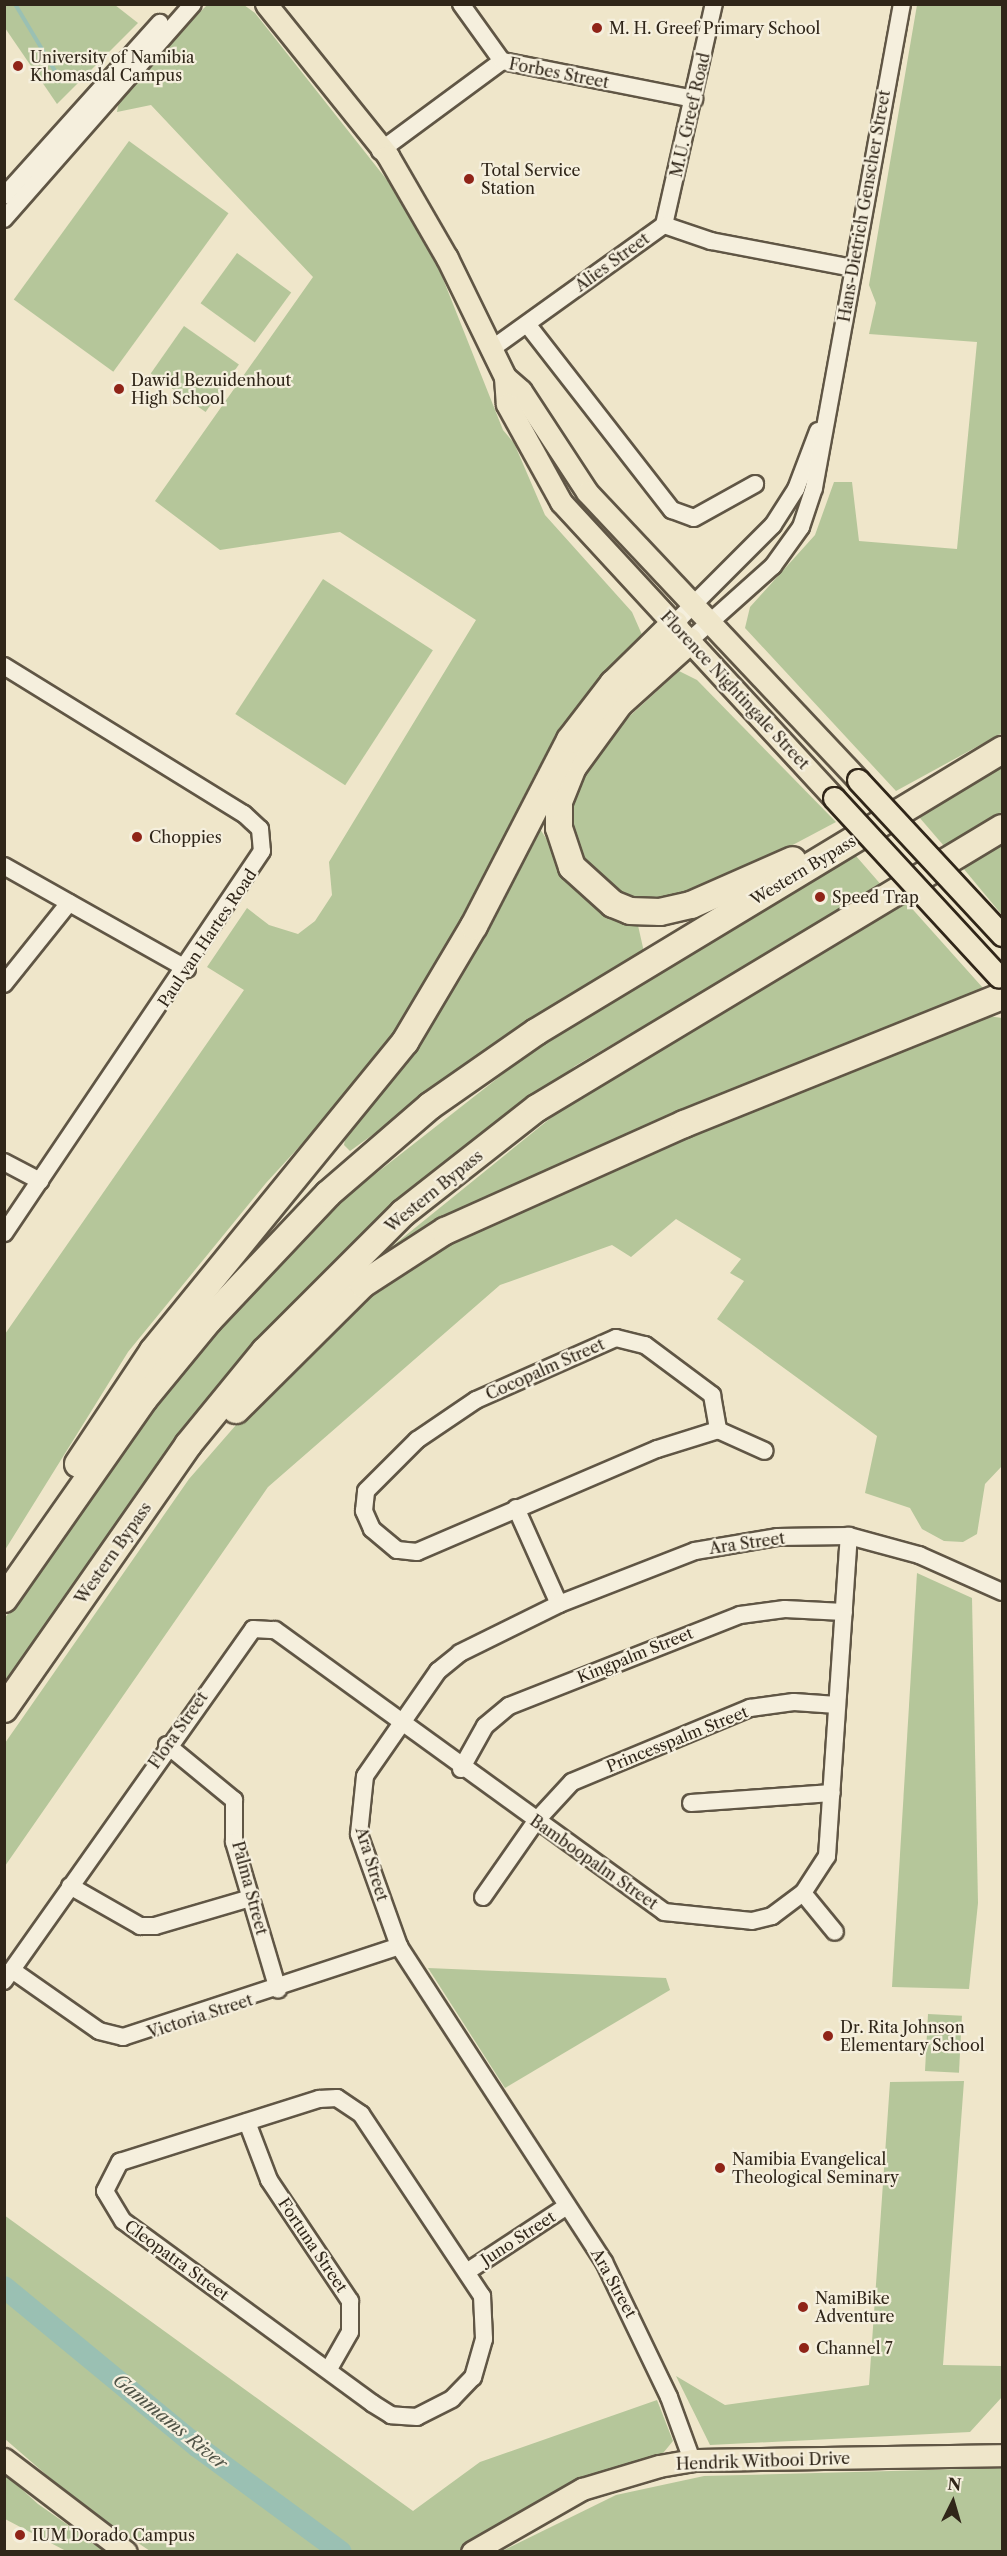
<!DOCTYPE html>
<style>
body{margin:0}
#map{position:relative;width:1007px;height:2556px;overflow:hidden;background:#efe6ca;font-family:"Libre Caslon Text",serif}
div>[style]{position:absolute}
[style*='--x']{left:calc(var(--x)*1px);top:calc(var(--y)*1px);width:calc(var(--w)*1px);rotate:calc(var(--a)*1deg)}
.green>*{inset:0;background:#b5c69a;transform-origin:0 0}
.stream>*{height:4px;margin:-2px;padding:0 2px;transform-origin:2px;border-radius:2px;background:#9ac0b3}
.river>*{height:22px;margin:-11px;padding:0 11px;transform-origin:11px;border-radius:11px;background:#9ac0b3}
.roads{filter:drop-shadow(2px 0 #605645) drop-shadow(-2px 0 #605645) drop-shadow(0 2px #605645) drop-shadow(0 -2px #605645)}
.minor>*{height:16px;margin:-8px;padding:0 8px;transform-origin:8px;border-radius:8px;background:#f5efdd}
.major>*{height:21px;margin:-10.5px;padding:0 10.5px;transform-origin:10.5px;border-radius:10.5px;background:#efe6ca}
.highway>*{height:26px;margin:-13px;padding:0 13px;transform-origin:13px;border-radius:13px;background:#efe6ca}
.bridges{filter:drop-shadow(2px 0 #302619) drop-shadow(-2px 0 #302619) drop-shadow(0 2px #302619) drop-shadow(0 -2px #302619)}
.major-bridge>*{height:21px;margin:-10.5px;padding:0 10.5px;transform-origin:10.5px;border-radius:10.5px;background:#efe6ca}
.dots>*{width:16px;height:16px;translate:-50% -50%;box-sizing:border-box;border:3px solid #f5efdd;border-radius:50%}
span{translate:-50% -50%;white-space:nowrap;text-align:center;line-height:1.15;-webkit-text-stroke:4.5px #f5efdd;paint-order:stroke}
.poi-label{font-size:16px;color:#302619}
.left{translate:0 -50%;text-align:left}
.street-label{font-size:16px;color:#302619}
.water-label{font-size:18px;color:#505447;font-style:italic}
.frame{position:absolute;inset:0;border:6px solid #302619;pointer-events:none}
.north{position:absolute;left:923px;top:2472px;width:60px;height:60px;-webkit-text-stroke:4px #f5efdd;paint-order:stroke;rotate:5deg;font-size:16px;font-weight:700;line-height:24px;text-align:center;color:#302619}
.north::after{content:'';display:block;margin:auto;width:21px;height:27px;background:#302619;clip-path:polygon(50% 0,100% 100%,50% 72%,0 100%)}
</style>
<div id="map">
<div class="green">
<div style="clip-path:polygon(4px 5px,115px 5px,138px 23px,57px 104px,5px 28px)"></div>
<div style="clip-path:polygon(207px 5px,244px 5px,255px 13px,387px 180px,426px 236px,503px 430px,514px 443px,545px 515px,632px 612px,643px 637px,564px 727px,538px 768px,438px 969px,375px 1064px,266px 1183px,128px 1352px,5px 1550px,5px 1334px,244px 990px,207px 967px,247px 908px,269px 925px,298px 934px,315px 921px,332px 895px,329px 862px,476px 620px,340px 532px,220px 550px,155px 501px,313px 277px,151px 105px,117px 112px,120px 94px)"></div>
<div style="clip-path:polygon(917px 5px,1002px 5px,1002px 733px,896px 791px,745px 628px,750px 607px,815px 535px,834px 482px,852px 482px,859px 541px,957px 549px,977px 342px,869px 334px,876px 303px,869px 285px)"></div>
<div style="left:129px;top:141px;width:123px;height:196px;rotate:36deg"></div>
<div style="left:237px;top:253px;width:67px;height:62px;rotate:36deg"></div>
<div style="left:184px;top:326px;width:67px;height:58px;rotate:35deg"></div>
<div style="left:323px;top:579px;width:131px;height:161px;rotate:33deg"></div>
<div style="clip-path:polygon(679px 671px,697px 680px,836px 822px,721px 883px,648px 902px,625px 897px,590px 875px,569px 830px,571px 798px,608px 736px)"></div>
<div style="clip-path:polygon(1002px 767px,1002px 812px,944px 846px,919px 817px)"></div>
<div style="clip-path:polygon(538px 826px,583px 894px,637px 921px,644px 952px,567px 996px,350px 1151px,344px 1145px,346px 1133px)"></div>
<div style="clip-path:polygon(1002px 842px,1002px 915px,963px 868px)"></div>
<div style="clip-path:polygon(856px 856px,883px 887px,575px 1066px,342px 1256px,204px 1406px,140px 1487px,5px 1686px,5px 1618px,63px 1531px,174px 1379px,337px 1204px,545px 1041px)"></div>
<div style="clip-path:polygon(907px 903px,983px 988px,537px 1175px,363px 1270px,584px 1091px)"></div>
<div style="clip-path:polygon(988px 1016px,1002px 1018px,1002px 1466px,985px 1484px,977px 1534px,963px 1542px,944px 1541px,922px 1529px,910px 1508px,865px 1493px,877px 1436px,717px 1319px,744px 1281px,730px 1273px,741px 1259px,676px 1219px,631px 1257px,612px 1245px,500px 1285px,268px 1487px,5px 1866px,5px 1743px,189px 1479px,277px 1378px,338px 1321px,415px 1263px,500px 1215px,628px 1157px)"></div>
<div style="clip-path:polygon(917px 1573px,972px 1598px,978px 1903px,969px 1989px,892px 1987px)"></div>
<div style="clip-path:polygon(428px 1968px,666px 1978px,670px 1990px,505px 2088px)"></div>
<div style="left:928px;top:2014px;width:34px;height:57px;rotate:3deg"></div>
<div style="clip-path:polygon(964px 2081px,943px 2365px,1002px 2366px,1002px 2397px,970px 2432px,710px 2445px,676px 2376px,725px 2405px,869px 2385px,890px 2082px)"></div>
<div style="clip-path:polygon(4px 2215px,413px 2511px,480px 2462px,657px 2400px,673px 2441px,659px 2458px,458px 2551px,150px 2551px,80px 2504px,5px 2439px)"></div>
<div style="clip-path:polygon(1002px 2468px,1002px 2551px,502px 2551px,616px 2495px,704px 2476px)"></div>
<div style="clip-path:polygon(5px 2474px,38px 2504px,105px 2551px,66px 2551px,5px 2519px)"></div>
</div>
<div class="stream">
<div style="--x:15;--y:4;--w:90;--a:59.1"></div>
</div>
<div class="river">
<div style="--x:4;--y:2287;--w:251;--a:39.5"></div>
<div style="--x:198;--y:2447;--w:177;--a:36.3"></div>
</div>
<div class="roads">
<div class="minor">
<div style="--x:461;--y:4;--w:70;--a:54.3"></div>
<div style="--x:380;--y:151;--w:152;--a:-36.4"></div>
<div style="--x:502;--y:61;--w:196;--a:11.2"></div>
<div style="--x:4;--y:196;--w:233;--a:-48"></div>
<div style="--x:4;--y:219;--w:286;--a:-48.7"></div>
<div style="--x:664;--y:225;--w:227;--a:-77.3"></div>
<div style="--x:527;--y:324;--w:236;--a:52.1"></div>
<div style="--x:672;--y:510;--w:23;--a:20"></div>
<div style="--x:694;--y:518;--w:70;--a:-29.1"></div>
<div style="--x:490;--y:350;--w:214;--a:-35.7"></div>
<div style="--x:664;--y:225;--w:50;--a:18.8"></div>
<div style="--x:711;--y:241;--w:145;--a:10.8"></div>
<div style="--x:674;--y:624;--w:140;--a:-45"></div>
<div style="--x:773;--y:525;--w:43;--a:-57.4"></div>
<div style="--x:796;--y:489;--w:62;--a:-69.2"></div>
<div style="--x:689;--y:641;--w:113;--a:-41.8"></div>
<div style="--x:773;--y:566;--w:48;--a:-54.3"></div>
<div style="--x:801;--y:527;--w:41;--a:-71.6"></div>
<div style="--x:814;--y:488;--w:492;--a:-79.7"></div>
<div style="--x:4;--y:666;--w:282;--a:31.7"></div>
<div style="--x:244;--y:814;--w:22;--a:43"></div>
<div style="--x:260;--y:829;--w:22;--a:85"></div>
<div style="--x:262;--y:851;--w:461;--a:124"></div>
<div style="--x:4;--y:866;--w:210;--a:29.4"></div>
<div style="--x:4;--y:984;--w:104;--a:-51.3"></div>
<div style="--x:4;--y:1162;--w:41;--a:27.8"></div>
<div style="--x:616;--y:1338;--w:30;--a:14"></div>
<div style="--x:645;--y:1345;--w:84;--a:36.7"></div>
<div style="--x:712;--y:1395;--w:36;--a:80"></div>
<div style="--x:718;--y:1430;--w:64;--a:162.7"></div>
<div style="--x:657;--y:1449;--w:261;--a:156.8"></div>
<div style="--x:417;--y:1552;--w:20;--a:-174"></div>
<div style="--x:397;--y:1550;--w:33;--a:-140"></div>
<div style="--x:372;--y:1529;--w:20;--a:-114"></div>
<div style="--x:364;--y:1511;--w:20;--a:-84"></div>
<div style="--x:366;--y:1491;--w:72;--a:-45"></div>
<div style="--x:417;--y:1440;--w:71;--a:-34.1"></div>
<div style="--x:476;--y:1400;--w:153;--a:-23.9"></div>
<div style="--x:718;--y:1430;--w:51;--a:24.1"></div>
<div style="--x:516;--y:1508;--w:105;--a:65.9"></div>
<div style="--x:167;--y:1745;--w:87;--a:39.4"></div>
<div style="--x:234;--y:1800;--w:42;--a:90"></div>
<div style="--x:234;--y:1842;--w:154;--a:73.4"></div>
<div style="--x:461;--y:1769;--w:49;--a:-60.8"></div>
<div style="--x:485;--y:1726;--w:31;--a:-40"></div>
<div style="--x:509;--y:1706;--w:248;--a:-21.5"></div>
<div style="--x:740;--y:1615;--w:45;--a:-7.6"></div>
<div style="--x:785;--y:1609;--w:59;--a:2.9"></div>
<div style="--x:691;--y:1803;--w:141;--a:-4.1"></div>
<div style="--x:70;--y:1886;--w:81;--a:29.7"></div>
<div style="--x:140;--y:1926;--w:15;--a:0"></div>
<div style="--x:155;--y:1926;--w:100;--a:-16.3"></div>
<div style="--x:803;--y:1893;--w:50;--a:50.6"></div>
<div style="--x:483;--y:1897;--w:93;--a:-55.1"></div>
<div style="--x:536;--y:1821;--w:53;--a:-47.3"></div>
<div style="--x:572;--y:1782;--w:193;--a:-22.6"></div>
<div style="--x:750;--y:1708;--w:44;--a:-7.8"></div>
<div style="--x:794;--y:1702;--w:43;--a:4"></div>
<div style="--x:12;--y:1970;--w:106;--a:35"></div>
<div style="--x:99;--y:2031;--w:25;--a:14"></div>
<div style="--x:123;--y:2037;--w:291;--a:-18.2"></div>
<div style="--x:4;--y:1981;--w:431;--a:-54.7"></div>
<div style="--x:253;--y:1629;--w:22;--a:3"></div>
<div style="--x:275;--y:1630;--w:480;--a:35.9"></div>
<div style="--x:664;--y:1912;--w:88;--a:5.8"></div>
<div style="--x:752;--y:1921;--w:21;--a:-14"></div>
<div style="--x:772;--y:1916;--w:39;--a:-37"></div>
<div style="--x:803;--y:1893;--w:44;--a:-57"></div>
<div style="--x:827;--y:1856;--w:321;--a:-86.1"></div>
<div style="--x:337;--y:2098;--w:29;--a:34"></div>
<div style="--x:361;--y:2114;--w:219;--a:56.4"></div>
<div style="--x:482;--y:2296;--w:43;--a:87.3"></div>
<div style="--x:484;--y:2339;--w:40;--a:106"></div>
<div style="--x:473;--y:2377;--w:30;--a:134"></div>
<div style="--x:452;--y:2399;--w:39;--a:153"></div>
<div style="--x:417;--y:2417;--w:26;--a:-176"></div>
<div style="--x:391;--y:2415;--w:22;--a:-148"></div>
<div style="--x:372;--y:2403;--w:308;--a:-143.8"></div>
<div style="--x:123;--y:2221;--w:35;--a:-121"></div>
<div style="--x:105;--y:2191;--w:33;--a:-63"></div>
<div style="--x:120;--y:2162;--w:209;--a:-17.6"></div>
<div style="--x:319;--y:2099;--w:18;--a:-3"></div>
<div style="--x:247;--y:2122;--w:62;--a:69.2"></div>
<div style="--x:269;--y:2180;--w:146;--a:56.2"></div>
<div style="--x:350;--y:2301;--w:31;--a:90"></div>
<div style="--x:350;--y:2332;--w:43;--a:119.6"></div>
<div style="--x:468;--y:2271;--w:118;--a:-33.3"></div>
<div style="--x:692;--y:2460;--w:67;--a:-110.1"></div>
<div style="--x:669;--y:2397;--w:150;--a:-115.7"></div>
<div style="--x:604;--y:2262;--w:377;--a:-123"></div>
<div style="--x:399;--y:1946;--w:119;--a:-109.7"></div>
<div style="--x:359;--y:1834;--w:58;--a:-84.1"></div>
<div style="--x:365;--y:1776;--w:128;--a:-55.2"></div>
<div style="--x:438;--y:1671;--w:28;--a:-39"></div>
<div style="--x:460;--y:1653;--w:110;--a:-26.3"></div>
<div style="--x:559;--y:1604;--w:146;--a:-21.3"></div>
<div style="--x:695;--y:1551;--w:83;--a:-9.7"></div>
<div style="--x:777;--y:1537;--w:72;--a:-0.8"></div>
<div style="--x:849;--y:1536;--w:73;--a:15.2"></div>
<div style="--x:919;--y:1555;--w:91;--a:24"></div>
</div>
<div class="major">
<div style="--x:266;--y:4;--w:195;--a:51.2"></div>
<div style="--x:388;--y:156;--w:118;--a:60"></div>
<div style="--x:447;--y:258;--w:132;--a:64"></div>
<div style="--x:505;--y:377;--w:21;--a:41"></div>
<div style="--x:521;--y:391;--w:121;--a:56.8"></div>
<div style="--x:587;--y:492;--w:395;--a:46.7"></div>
<div style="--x:505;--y:377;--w:27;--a:86"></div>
<div style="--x:507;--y:404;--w:112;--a:61.1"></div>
<div style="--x:561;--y:502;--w:403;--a:47.3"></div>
<div style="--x:4;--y:2459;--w:153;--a:37.3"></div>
<div style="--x:472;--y:2552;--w:127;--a:-29.8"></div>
<div style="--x:582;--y:2489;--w:80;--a:-16.6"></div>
<div style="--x:659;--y:2466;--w:34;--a:-10"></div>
<div style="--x:692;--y:2460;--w:310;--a:-0.9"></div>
</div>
<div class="highway">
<div style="--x:689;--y:641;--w:94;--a:138"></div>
<div style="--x:619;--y:704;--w:78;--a:126.1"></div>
<div style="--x:573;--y:767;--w:37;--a:112"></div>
<div style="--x:559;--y:801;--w:27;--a:90"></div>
<div style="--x:559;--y:828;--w:41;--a:71.6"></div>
<div style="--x:572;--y:867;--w:55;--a:42.1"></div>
<div style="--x:613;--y:904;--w:18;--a:22"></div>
<div style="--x:630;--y:911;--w:30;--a:2"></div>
<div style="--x:660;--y:912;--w:32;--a:-13"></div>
<div style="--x:691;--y:905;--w:111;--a:-23.8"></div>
<div style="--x:236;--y:1410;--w:179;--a:-44.8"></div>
<div style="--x:363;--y:1284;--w:98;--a:-32.9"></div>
<div style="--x:445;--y:1231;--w:262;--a:-24.1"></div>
<div style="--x:684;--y:1124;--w:343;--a:-21.9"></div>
<div style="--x:78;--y:1464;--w:136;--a:-56.4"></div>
<div style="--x:153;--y:1351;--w:399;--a:-50.8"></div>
<div style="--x:405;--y:1042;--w:135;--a:-59.3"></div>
<div style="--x:474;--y:926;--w:209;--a:-62.7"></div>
<div style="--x:570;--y:740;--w:71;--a:-52.5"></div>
<div style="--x:613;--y:684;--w:86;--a:-44.5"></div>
<div style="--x:4;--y:1599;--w:244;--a:-55"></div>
<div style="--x:144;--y:1399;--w:102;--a:-50.6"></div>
<div style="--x:209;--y:1320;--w:173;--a:-46.6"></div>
<div style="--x:328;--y:1194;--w:135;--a:-40.8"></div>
<div style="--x:430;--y:1106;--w:129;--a:-34.9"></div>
<div style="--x:536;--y:1032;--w:545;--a:-31.18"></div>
<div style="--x:4;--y:1709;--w:322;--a:-55.1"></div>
<div style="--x:188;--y:1445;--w:122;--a:-50.7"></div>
<div style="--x:265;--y:1351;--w:195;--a:-45"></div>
<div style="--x:403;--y:1213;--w:170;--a:-38.1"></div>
<div style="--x:537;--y:1108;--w:543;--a:-31.05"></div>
</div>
</div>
<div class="bridges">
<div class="major-bridge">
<div style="--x:858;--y:780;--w:212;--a:47.1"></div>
<div style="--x:834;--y:798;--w:243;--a:47.3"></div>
</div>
</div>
<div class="dots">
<div style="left:597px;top:28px;background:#8f2418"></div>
<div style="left:18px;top:66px;background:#8f2418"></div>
<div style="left:469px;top:179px;background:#8f2418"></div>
<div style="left:119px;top:389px;background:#8f2418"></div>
<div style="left:137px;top:837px;background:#8f2418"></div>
<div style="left:820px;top:897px;background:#8f2418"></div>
<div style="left:828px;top:2036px;background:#8f2418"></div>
<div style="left:720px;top:2168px;background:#8f2418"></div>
<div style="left:803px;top:2307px;background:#8f2418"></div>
<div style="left:804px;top:2348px;background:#8f2418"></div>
<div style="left:20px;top:2535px;background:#8f2418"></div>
</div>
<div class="poi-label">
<span class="left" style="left:609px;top:28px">M. H. Greef Primary School</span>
<span class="left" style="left:30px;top:66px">University of Namibia<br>Khomasdal Campus</span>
<span class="left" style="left:481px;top:179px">Total Service<br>Station</span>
<span class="left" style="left:131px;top:389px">Dawid Bezuidenhout<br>High School</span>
<span class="left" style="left:149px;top:837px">Choppies</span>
<span class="left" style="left:832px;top:897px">Speed Trap</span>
<span class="left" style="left:840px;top:2036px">Dr. Rita Johnson<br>Elementary School</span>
<span class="left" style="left:732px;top:2168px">Namibia Evangelical<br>Theological Seminary</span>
<span class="left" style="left:815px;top:2307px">NamiBike<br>Adventure</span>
<span class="left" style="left:816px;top:2348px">Channel 7</span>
<span class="left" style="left:32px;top:2535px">IUM Dorado Campus</span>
</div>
<div class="street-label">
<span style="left:559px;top:73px;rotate:11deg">Forbes Street</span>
<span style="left:690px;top:115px;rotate:-77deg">M.U. Greef Road</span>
<span style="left:864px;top:206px;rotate:-80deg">Hans-Dietrich Genscher Street</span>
<span style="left:612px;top:262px;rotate:-36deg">Alies Street</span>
<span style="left:735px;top:690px;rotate:47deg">Florence Nightingale Street</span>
<span style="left:803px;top:870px;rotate:-31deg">Western Bypass</span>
<span style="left:207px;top:938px;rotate:-56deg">Paul van Hartes Road</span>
<span style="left:434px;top:1191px;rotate:-39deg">Western Bypass</span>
<span style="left:545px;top:1369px;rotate:-24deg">Cocopalm Street</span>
<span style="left:747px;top:1543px;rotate:-8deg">Ara Street</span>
<span style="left:113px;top:1553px;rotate:-55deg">Western Bypass</span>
<span style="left:635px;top:1655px;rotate:-22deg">Kingpalm Street</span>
<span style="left:178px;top:1730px;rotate:-55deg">Flora Street</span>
<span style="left:677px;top:1739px;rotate:-22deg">Princesspalm Street</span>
<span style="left:594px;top:1862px;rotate:35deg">Bamboopalm Street</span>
<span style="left:372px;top:1864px;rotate:73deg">Ara Street</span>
<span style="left:250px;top:1888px;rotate:75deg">Palma Street</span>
<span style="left:200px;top:2016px;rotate:-18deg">Victoria Street</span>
<span style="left:518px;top:2238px;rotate:-33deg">Juno Street</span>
<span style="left:313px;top:2245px;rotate:56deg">Fortuna Street</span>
<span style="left:177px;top:2260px;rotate:36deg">Cleopatra Street</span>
<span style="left:614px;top:2283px;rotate:61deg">Ara Street</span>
<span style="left:763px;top:2461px;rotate:-2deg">Hendrik Witbooi Drive</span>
</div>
<div class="water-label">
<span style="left:170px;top:2422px;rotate:39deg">Gammams River</span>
</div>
<div class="frame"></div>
<div class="north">N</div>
</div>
